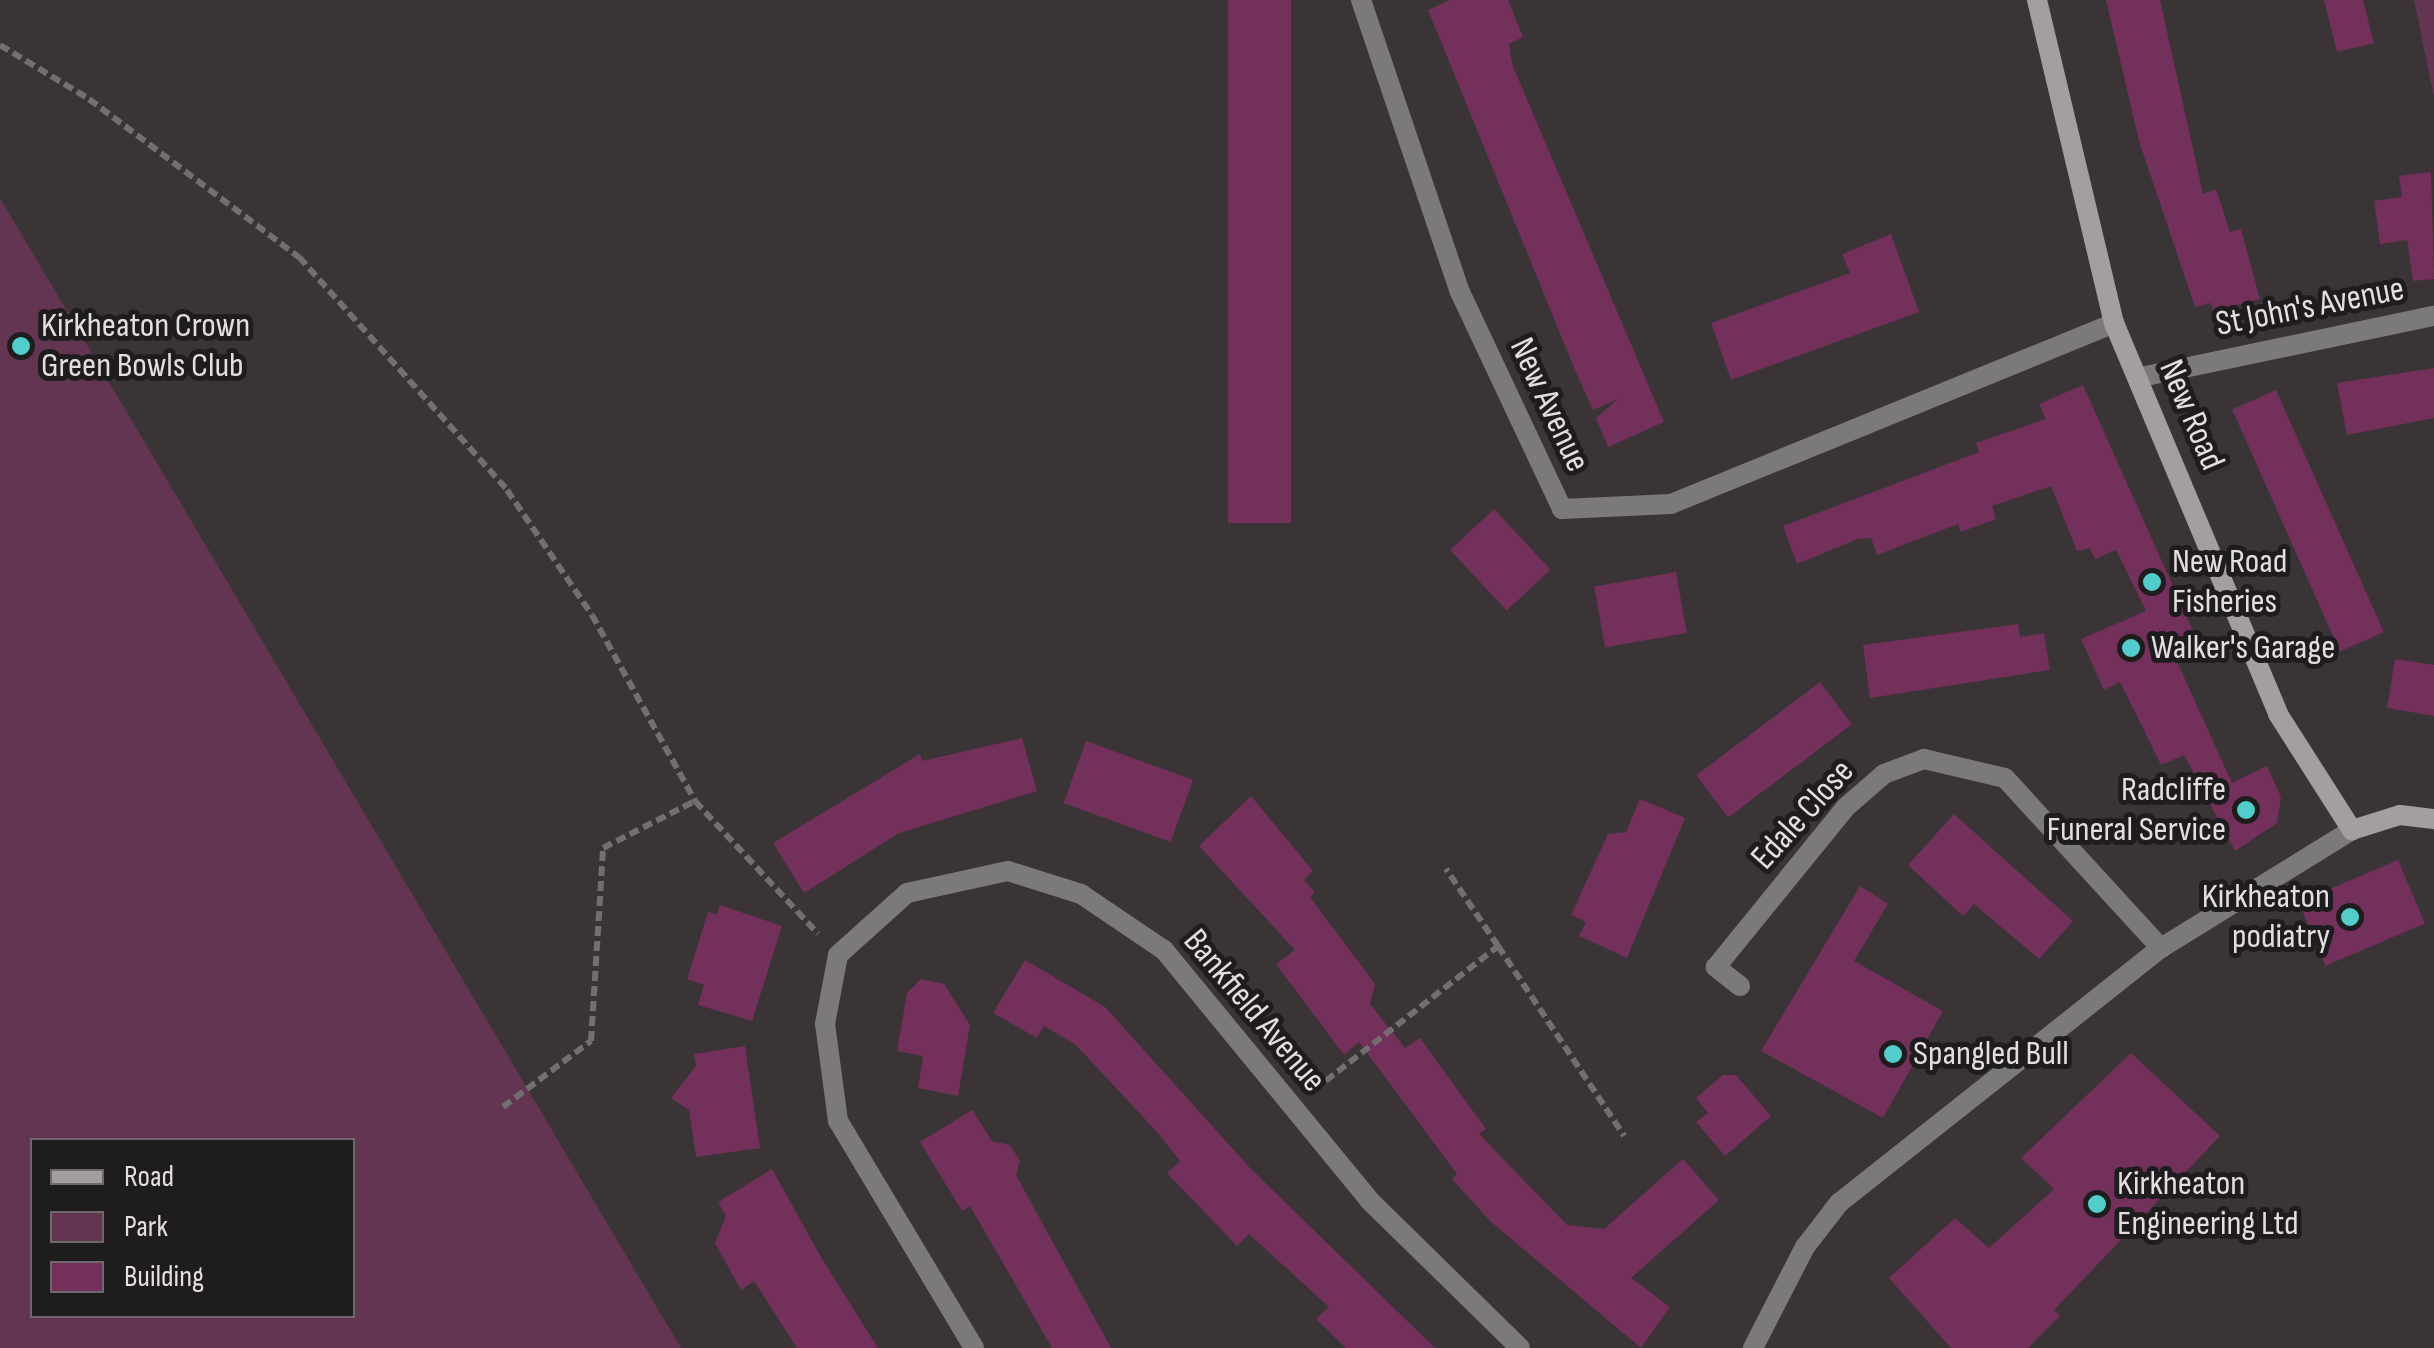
<!DOCTYPE html>
<style>
body{margin:0}
#map{position:relative;width:2434px;height:1348px;overflow:hidden;background:#3a3437;font-family:"Sofia Sans Condensed",sans-serif}
div>[style]{position:absolute}
[style*='--x']{left:calc(var(--x)*1px);top:calc(var(--y)*1px);width:calc(var(--w)*1px);rotate:calc(var(--a)*1deg)}
.green>*{inset:0;background:#643552}
.building>*{inset:0;background:#72305a;transform-origin:0 0}
.path>*{height:6px;margin-top:-3px;transform-origin:0;background:repeating-linear-gradient(90deg,#746e71 0 10px,transparent 0 15px)}
.street>*{height:20px;margin:-10px;padding:0 10px;transform-origin:10px;border-radius:10px;background:#7c797b}
.secondary>*{height:20px;margin:-10px;padding:0 10px;transform-origin:10px;border-radius:10px;background:#a49ea1}
.dots>*{width:28px;height:28px;translate:-50% -50%;box-sizing:border-box;border:5px solid #1f1c1e;border-radius:50%}
span{translate:-50% -50%;white-space:nowrap;text-align:center;line-height:1.15;-webkit-text-stroke:10px #1f1c1e;paint-order:stroke}
.street-label{font-size:35px;color:#e3dee1}
.poi-label{font-size:35px;color:#e3dee1}
.left{translate:0 -50%;text-align:left}
.right{translate:-100% -50%;text-align:right}
.legend{position:absolute;left:30px;top:1138px;width:325px;height:180px;box-sizing:border-box;background:#1f1c1e;border:2px solid #6d6a6c;margin:0;padding:12px 18px;list-style:none;font-size:30px;color:#e3dee1}
.legend li{display:flex;align-items:center;gap:20px;height:50px}
.legend b{width:50px;border:2px solid #6d6a6c}
</style>
<div id="map">
<div class="green">
<div style="clip-path:polygon(2414px 0,2434px 0,2434px 97px)"></div>
<div style="clip-path:polygon(evenodd,0 198px,585px 1186px,681px 1348px,0 1348px,0 198px,32px 1140px,352px 1140px,352px 1316px,32px 1316px,32px 1140px)"></div>
</div>
<div class="building">
<div style="left:1228px;top:0;width:63px;height:523px"></div>
<div style="clip-path:polygon(1450px 0,1508px 0,1523px 37px,1509px 44px,1512px 64px,1664px 422px,1608px 447px,1596px 418px,1618px 399px,1593px 410px,1575px 370px,1428px 10px)"></div>
<div style="clip-path:polygon(2106px 0,2160px 0,2203px 194px,2216px 189px,2230px 232px,2241px 229px,2260px 299px,2213px 311px,2211px 303px,2195px 307px,2139px 141px)"></div>
<div style="clip-path:polygon(2324px 0,2363px 0,2374px 43px,2337px 52px)"></div>
<div style="clip-path:polygon(2431px 172px,2434px 279px,2413px 281px,2407px 240px,2380px 244px,2374px 201px,2402px 197px,2399px 176px)"></div>
<div style="clip-path:polygon(1891px 234px,1919px 312px,1731px 380px,1711px 323px,1850px 273px,1842px 254px)"></div>
<div style="clip-path:polygon(2434px 368px,2434px 418px,2347px 435px,2337px 383px)"></div>
<div style="clip-path:polygon(2083px 385px,2194px 633px,2175px 642px,2175px 657px,2232px 783px,2267px 766px,2281px 797px,2277px 823px,2235px 851px,2184px 755px,2161px 765px,2120px 682px,2104px 690px,2081px 639px,2146px 611px,2116px 550px,2095px 559px,2090px 548px,2077px 551px,2051px 486px,1992px 506px,1996px 519px,1961px 532px,1958px 524px,1877px 555px,1871px 538px,1858px 539px,1797px 564px,1783px 526px,1979px 452px,1976px 443px,2046px 419px,2039px 404px)"></div>
<div style="left:2276px;top:390px;width:265px;height:48px;rotate:66deg"></div>
<div style="left:1494px;top:509px;width:83px;height:60px;rotate:47deg"></div>
<div style="left:1676px;top:572px;width:62px;height:83px;rotate:80deg"></div>
<div style="clip-path:polygon(2018px 624px,2020px 637px,2044px 633px,2050px 670px,1870px 698px,1863px 645px)"></div>
<div style="clip-path:polygon(2395px 659px,2434px 665px,2434px 716px,2387px 708px)"></div>
<div style="left:1820px;top:682px;width:53px;height:155px;rotate:53deg"></div>
<div style="clip-path:polygon(1022px 738px,1037px 791px,899px 833px,804px 893px,773px 843px,920px 754px,922px 761px)"></div>
<div style="left:1086px;top:741px;width:114px;height:66px;rotate:20deg"></div>
<div style="clip-path:polygon(1251px 796px,1313px 871px,1304px 880px,1315px 892px,1310px 897px,1375px 984px,1370px 1004px,1405px 1048px,1420px 1038px,1486px 1129px,1479px 1134px,1567px 1225px,1604px 1229px,1683px 1159px,1719px 1200px,1631px 1278px,1670px 1307px,1641px 1348px,1490px 1221px,1452px 1179px,1457px 1174px,1359px 1042px,1344px 1055px,1276px 964px,1295px 950px,1199px 846px)"></div>
<div style="clip-path:polygon(1640px 799px,1685px 818px,1627px 958px,1579px 936px,1586px 922px,1571px 915px,1608px 834px,1626px 832px)"></div>
<div style="clip-path:polygon(1954px 814px,2073px 921px,2039px 959px,1974px 904px,1963px 916px,1908px 865px)"></div>
<div style="left:2398px;top:860px;width:69px;height:108px;rotate:67deg"></div>
<div style="clip-path:polygon(1860px 886px,1888px 904px,1854px 961px,1943px 1011px,1883px 1118px,1761px 1051px)"></div>
<div style="clip-path:polygon(720px 905px,782px 926px,752px 1021px,698px 1005px,704px 985px,687px 979px,708px 912px,717px 914px)"></div>
<div style="clip-path:polygon(1025px 960px,1105px 1007px,1250px 1168px,1435px 1348px,1346px 1348px,1316px 1319px,1329px 1307px,1249px 1234px,1237px 1246px,1167px 1173px,1180px 1161px,1158px 1133px,1076px 1045px,1044px 1026px,1037px 1038px,993px 1013px)"></div>
<div style="clip-path:polygon(921px 979px,944px 984px,970px 1025px,958px 1096px,918px 1088px,923px 1056px,897px 1051px,907px 993px)"></div>
<div style="clip-path:polygon(745px 1046px,760px 1148px,696px 1157px,689px 1110px,671px 1098px,696px 1066px,694px 1054px)"></div>
<div style="clip-path:polygon(2131px 1053px,2220px 1136px,2054px 1310px,2060px 1316px,2028px 1348px,1951px 1348px,1889px 1278px,1955px 1218px,1989px 1248px,2054px 1189px,2021px 1158px)"></div>
<div style="clip-path:polygon(1723px 1075px,1736px 1075px,1771px 1116px,1725px 1156px,1696px 1122px,1708px 1113px,1696px 1098px)"></div>
<div style="clip-path:polygon(972px 1110px,992px 1141px,1010px 1145px,1020px 1161px,1016px 1175px,1111px 1348px,1052px 1348px,970px 1206px,962px 1211px,920px 1142px)"></div>
<div style="clip-path:polygon(772px 1169px,822px 1259px,878px 1348px,797px 1348px,754px 1281px,741px 1290px,715px 1243px,726px 1216px,718px 1202px)"></div>
</div>
<div class="path">
<div style="--x:0;--y:45;--w:104;--a:31.2"></div>
<div style="--x:89;--y:99;--w:263;--a:37"></div>
<div style="--x:299;--y:257;--w:312;--a:48.2"></div>
<div style="--x:507;--y:490;--w:151;--a:55.8"></div>
<div style="--x:592;--y:615;--w:213;--a:61"></div>
<div style="--x:695;--y:801;--w:181;--a:47.2"></div>
<div style="--x:1498;--y:946;--w:228;--a:56.4"></div>
<div style="--x:1314;--y:1090;--w:234;--a:-38"></div>
<div style="--x:1498;--y:946;--w:93;--a:-124"></div>
<div style="--x:503;--y:1107;--w:110;--a:-36.9"></div>
<div style="--x:591;--y:1041;--w:193;--a:-86.4"></div>
<div style="--x:603;--y:848;--w:103;--a:-27.1"></div>
</div>
<div class="street">
<div style="--x:1361;--y:0;--w:308;--a:71.3"></div>
<div style="--x:1460;--y:292;--w:240;--a:64.8"></div>
<div style="--x:1562;--y:509;--w:109;--a:-2.6"></div>
<div style="--x:1671;--y:504;--w:479;--a:-22.2"></div>
<div style="--x:2141;--y:377;--w:299;--a:-11.8"></div>
<div style="--x:1740;--y:986;--w:31;--a:-142"></div>
<div style="--x:1716;--y:967;--w:206;--a:-50.9"></div>
<div style="--x:1846;--y:807;--w:50;--a:-41"></div>
<div style="--x:1884;--y:774;--w:43;--a:-20.6"></div>
<div style="--x:1924;--y:759;--w:83;--a:13.2"></div>
<div style="--x:2005;--y:778;--w:231;--a:47.5"></div>
<div style="--x:974;--y:1348;--w:265;--a:-120.9"></div>
<div style="--x:838;--y:1121;--w:98;--a:-97.6"></div>
<div style="--x:825;--y:1024;--w:70;--a:-79.3"></div>
<div style="--x:838;--y:955;--w:93;--a:-41.9"></div>
<div style="--x:907;--y:893;--w:103;--a:-12.3"></div>
<div style="--x:1008;--y:871;--w:77;--a:17.5"></div>
<div style="--x:1081;--y:894;--w:100;--a:34"></div>
<div style="--x:1164;--y:950;--w:323;--a:50.6"></div>
<div style="--x:1369;--y:1200;--w:211;--a:44.4"></div>
<div style="--x:1753;--y:1348;--w:114;--a:-62.8"></div>
<div style="--x:1805;--y:1247;--w:56;--a:-52.3"></div>
<div style="--x:1839;--y:1203;--w:411;--a:-38.4"></div>
<div style="--x:2161;--y:948;--w:225;--a:-31.7"></div>
</div>
<div class="secondary">
<div style="--x:2037;--y:0;--w:332;--a:76.6"></div>
<div style="--x:2114;--y:323;--w:424;--a:67.2"></div>
<div style="--x:2278;--y:714;--w:138;--a:57.5"></div>
<div style="--x:2352;--y:830;--w:50;--a:-17.4"></div>
<div style="--x:2400;--y:815;--w:34;--a:7"></div>
</div>
<div class="dots">
<div style="left:21px;top:346px;background:#53cdcb"></div>
<div style="left:2152px;top:582px;background:#53cdcb"></div>
<div style="left:2131px;top:648px;background:#53cdcb"></div>
<div style="left:2246px;top:810px;background:#53cdcb"></div>
<div style="left:2350px;top:917px;background:#53cdcb"></div>
<div style="left:1893px;top:1054px;background:#53cdcb"></div>
<div style="left:2097px;top:1204px;background:#53cdcb"></div>
</div>
<div class="street-label">
<span style="left:2310px;top:307px;rotate:-11deg">St John's Avenue</span>
<span style="left:1549px;top:405px;rotate:65deg">New Avenue</span>
<span style="left:2191px;top:415px;rotate:67deg">New Road</span>
<span style="left:1803px;top:815px;rotate:-48deg">Edale Close</span>
<span style="left:1254px;top:1011px;rotate:50deg">Bankfield Avenue</span>
</div>
<div class="poi-label">
<span class="left" style="left:41px;top:346px">Kirkheaton Crown<br>Green Bowls Club</span>
<span class="left" style="left:2172px;top:582px">New Road<br>Fisheries</span>
<span class="left" style="left:2151px;top:648px">Walker's Garage</span>
<span class="right" style="left:2226px;top:810px">Radcliffe<br>Funeral Service</span>
<span class="right" style="left:2330px;top:917px">Kirkheaton<br>podiatry</span>
<span class="left" style="left:1913px;top:1054px">Spangled Bull</span>
<span class="left" style="left:2117px;top:1204px">Kirkheaton<br>Engineering Ltd</span>
</div>
<ul class="legend">
<li><b style="height:12px;background:#a49ea1"></b>Road</li>
<li><b style="height:28px;background:#643552"></b>Park</li>
<li><b style="height:28px;background:#72305a"></b>Building</li>
</ul>
</div>
